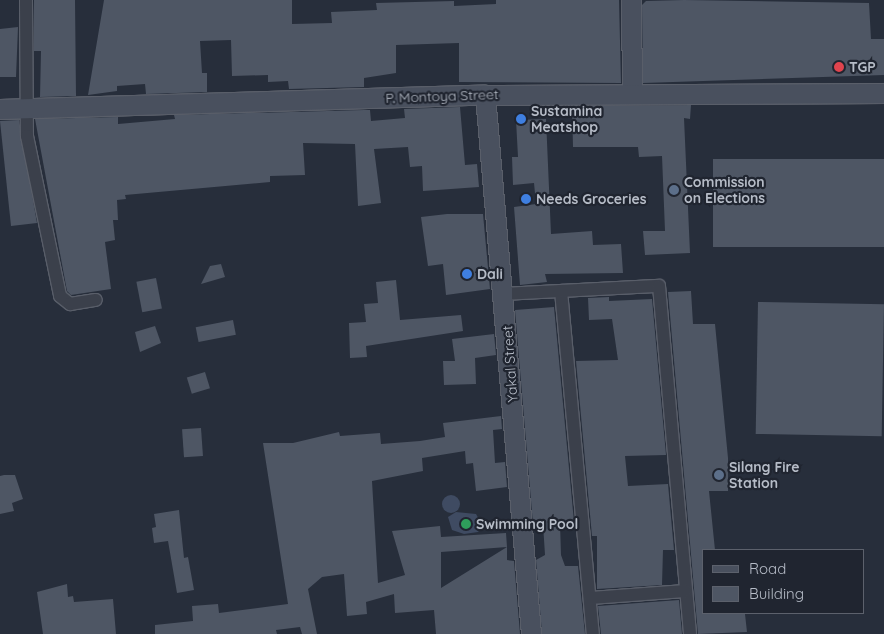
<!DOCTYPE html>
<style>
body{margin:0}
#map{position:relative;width:884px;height:634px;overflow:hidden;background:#272e3b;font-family:Quicksand,sans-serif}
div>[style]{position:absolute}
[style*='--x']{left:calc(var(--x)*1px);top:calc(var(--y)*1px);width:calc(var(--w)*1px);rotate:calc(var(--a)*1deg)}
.water>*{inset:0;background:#3f4b62}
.round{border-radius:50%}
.building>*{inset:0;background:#4e5664;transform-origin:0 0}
.roads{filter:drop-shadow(1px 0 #595e69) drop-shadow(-1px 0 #595e69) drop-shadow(0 1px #595e69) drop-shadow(0 -1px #595e69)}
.street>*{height:12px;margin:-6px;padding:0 6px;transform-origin:6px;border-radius:6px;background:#3b404b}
.secondary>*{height:19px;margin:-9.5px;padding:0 9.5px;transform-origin:9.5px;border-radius:9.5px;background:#49505e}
.dots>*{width:14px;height:14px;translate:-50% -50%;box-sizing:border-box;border:2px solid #202530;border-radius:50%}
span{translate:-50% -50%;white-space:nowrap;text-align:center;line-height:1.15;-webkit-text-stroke:4.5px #202530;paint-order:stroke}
.poi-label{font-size:14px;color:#b6bcc7;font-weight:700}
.left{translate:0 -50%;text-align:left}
.street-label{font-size:14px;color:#b6bcc7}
.legend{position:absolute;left:702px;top:549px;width:162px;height:65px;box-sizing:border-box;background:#202530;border:1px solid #5c616c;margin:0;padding:6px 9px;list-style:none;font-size:15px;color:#b6bcc7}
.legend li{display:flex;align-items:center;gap:10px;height:25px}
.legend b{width:25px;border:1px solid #5c616c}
</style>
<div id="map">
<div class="water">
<div class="round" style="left:442px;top:495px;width:18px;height:18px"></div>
<div style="clip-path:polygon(456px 512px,476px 514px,483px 527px,478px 532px,464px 534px,452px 530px,448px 517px)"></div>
</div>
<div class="building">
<div style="clip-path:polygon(34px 0,75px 0,76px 96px,40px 97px,41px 51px,34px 51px)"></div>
<div style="clip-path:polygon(104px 0,292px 0,292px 24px,332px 23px,331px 12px,377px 10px,376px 3px,454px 1px,454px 6px,496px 4px,496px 0,619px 0,621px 83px,459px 82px,459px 43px,396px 45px,396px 73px,364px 78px,364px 87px,289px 89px,288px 81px,268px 82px,268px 75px,232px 76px,231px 40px,200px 41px,202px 73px,207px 73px,207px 92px,146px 94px,145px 84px,117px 86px,117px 91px,88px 95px)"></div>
<div style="clip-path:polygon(684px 0,869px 3px,871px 39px,884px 39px,884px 75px,643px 83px,642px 5px,646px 1px)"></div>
<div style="clip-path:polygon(18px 27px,16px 77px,0 77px,0 29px)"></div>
<div style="clip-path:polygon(691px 105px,690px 119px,684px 118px,690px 253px,645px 255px,643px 231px,665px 231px,662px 156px,639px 157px,638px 147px,573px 147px,572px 106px)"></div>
<div style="clip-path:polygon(460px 107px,465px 165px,477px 164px,479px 187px,423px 191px,422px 166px,410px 167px,408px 147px,374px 149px,381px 203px,358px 206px,355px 144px,303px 143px,305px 175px,270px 176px,270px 182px,125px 195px,126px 199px,117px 200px,118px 220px,113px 220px,115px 240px,105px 242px,111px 289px,71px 295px,67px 291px,35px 119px,118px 117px,118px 124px,175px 119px,174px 115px,364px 110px,370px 110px,371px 121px,405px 118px,404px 109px)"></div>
<div style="clip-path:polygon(546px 119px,551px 234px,592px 231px,593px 245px,621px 244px,623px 273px,545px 274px,547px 282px,520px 285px,514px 207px,536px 204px,534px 183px,513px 185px,512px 157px,518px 157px,516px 120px)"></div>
<div style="clip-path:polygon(19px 120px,37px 223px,11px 226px,0 121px)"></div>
<div style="left:884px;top:159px;width:88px;height:171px;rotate:90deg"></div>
<div style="clip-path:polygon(447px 214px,483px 214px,490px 289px,446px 295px,443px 264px,428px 266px,421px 217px)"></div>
<div style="clip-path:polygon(221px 264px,225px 277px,201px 284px,210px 266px)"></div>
<div style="left:156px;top:278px;width:31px;height:20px;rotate:79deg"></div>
<div style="clip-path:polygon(396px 280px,400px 320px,461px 315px,463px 331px,366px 346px,367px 357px,350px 358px,349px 323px,366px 322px,364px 304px,378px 303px,376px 282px)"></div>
<div style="clip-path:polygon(691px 291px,693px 324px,715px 324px,728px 458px,728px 491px,709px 491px,715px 550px,703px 550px,703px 613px,745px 614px,747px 632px,698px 634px,668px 292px)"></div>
<div style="clip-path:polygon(609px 297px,609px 301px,652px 299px,666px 455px,625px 456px,628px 486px,668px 484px,674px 550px,663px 550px,662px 585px,597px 589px,597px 536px,592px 536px,576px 361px,618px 360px,612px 319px,589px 320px,588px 298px)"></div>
<div style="left:758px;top:302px;width:126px;height:132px;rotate:1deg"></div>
<div style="clip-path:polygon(554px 307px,574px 522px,560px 523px,561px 555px,565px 566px,578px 566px,585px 634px,542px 634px,536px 560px,545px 555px,543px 524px,533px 524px,515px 310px)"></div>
<div style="left:233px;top:320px;width:15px;height:38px;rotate:79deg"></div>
<div style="clip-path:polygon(155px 326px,161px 343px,140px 352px,135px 332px)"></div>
<div style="clip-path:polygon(494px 334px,496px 355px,475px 358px,476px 384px,444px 385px,443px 361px,455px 361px,452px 339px)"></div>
<div style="left:205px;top:372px;width:17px;height:19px;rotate:73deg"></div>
<div style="clip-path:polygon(501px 416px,502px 429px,493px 430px,495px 463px,505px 462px,507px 487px,476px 491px,473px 463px,466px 464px,465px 451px,422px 458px,423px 471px,372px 481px,378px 583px,405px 575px,392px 531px,440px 526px,441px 537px,506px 533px,507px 547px,441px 552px,441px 588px,507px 547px,507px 560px,514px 561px,520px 634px,436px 634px,434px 610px,395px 613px,394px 594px,366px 602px,367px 614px,347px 616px,344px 574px,322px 577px,308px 589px,317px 634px,302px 634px,300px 627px,276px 630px,277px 634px,155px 634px,155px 625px,193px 621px,192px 606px,218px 604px,219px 613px,288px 604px,263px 443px,293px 443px,339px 432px,340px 436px,380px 433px,381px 444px,420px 441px,445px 437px,443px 423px)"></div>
<div style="left:201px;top:428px;width:28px;height:19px;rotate:86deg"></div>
<div style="clip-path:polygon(4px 475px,15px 475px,23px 499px,12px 503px,14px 511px,0 514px,0 476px)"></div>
<div style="clip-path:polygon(179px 510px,184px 558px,188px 557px,194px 590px,177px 593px,168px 541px,154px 543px,152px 528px,156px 527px,154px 514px)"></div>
<div style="clip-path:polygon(67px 584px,68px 597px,73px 596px,74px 602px,113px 599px,116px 634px,43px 634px,37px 592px)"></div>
<div style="clip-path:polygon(679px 600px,682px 634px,601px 634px,598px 606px)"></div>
</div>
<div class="roads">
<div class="street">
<div style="--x:26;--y:0;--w:136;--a:89.6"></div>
<div style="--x:27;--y:136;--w:163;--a:78.3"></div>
<div style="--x:60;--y:296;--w:13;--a:39"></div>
<div style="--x:70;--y:304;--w:26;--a:-9"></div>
<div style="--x:561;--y:291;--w:344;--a:84.7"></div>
<div style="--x:504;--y:294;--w:155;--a:-3"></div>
<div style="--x:659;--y:286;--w:349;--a:84.9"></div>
<div style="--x:590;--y:598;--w:96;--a:-4.2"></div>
</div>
<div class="secondary">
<div style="--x:631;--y:0;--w:93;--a:89.4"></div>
<div style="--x:485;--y:95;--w:541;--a:85.12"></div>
<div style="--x:0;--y:109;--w:485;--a:-1.7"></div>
<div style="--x:485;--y:95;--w:399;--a:-0.3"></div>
</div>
</div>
<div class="dots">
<div style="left:839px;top:67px;background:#e0444e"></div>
<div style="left:521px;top:119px;background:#3f7fe0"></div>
<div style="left:674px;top:190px;background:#5c6f8a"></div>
<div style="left:526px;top:199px;background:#3f7fe0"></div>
<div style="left:467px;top:274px;background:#3f7fe0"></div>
<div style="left:719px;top:475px;background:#5c6f8a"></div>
<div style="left:466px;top:524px;background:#2e9e5b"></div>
</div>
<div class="poi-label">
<span class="left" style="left:849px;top:67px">TGP</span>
<span class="left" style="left:531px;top:119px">Sustamina<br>Meatshop</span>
<span class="left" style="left:684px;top:190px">Commission<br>on Elections</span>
<span class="left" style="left:536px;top:199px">Needs Groceries</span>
<span class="left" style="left:477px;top:274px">Dali</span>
<span class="left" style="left:729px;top:475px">Silang Fire<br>Station</span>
<span class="left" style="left:476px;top:524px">Swimming Pool</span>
</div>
<div class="street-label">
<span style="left:442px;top:96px;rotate:-2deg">P. Montoya Street</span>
<span style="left:510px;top:364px;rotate:-94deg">Yakal Street</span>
</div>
<ul class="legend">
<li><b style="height:6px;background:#49505e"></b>Road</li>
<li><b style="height:14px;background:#4e5664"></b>Building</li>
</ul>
</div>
